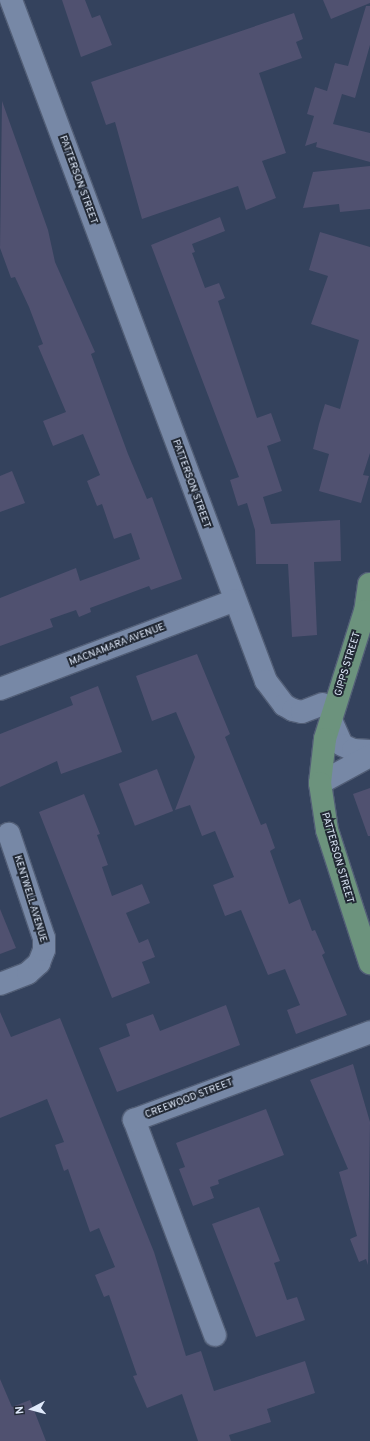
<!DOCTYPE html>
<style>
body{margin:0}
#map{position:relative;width:370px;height:1441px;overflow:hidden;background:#34425d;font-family:Overpass,sans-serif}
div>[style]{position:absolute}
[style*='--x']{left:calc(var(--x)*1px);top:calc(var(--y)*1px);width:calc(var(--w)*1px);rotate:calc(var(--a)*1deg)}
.building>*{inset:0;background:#505170;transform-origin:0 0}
.roads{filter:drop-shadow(1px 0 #525e76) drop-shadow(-1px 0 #525e76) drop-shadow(0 1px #525e76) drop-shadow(0 -1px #525e76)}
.minor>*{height:22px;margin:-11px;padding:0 11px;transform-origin:11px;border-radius:11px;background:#7788a6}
.major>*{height:22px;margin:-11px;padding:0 11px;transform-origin:11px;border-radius:11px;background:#6c937d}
span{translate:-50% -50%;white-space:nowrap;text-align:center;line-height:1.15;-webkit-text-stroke:4px #222935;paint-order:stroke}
.street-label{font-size:10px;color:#dfe9fa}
.north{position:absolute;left:12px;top:1389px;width:40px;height:40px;-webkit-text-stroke:3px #222935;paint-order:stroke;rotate:264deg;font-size:11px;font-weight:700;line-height:16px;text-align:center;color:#dfe9fa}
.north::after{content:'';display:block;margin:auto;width:14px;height:18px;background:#dfe9fa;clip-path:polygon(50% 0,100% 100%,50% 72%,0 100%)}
</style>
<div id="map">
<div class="building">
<div style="clip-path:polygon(62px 0,85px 0,92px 18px,100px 15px,112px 45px,81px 57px)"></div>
<div style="clip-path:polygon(323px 0,370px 0,370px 3px,331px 19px)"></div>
<div style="clip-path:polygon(366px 6px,370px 6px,370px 45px,355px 98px,342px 94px,333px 124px,370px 133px,370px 162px,316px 147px,317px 142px,305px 146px,314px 116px,307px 114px,315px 87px,327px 91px,335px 63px,348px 66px)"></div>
<div style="clip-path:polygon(294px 13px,303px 39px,296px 42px,302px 58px,259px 73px,286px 153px,262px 161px,276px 198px,246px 210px,238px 186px,142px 219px,115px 122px,106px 125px,91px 82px)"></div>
<div style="clip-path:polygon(2px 101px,48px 230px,55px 262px,95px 352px,91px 354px,128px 454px,147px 499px,152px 497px,182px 579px,151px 590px,149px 586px,90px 608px,91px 612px,79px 617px,76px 610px,50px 619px,53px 627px,0 646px,0 598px,76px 568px,80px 581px,140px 559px,131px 533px,114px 539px,102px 504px,97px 506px,87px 481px,100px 475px,83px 434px,53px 446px,43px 421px,66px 412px,38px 346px,43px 344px,29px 307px,15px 277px,11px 278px,0 248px)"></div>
<div style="clip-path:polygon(370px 166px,370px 209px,340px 212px,339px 204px,303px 208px,313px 172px)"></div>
<div style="clip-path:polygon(220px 217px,225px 231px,192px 244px,195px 252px,192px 253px,205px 288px,219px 283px,225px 298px,218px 301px,257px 418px,271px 413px,281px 441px,267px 446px,282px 491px,263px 497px,271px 524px,340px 520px,341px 561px,314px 562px,317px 635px,292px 637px,288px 564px,256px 564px,255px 530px,247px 503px,238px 506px,230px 480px,239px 477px,151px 245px)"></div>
<div style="clip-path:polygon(320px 232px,370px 247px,370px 453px,363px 475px,369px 476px,361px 503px,319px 491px,329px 454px,313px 449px,319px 424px,325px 404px,340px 409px,359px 340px,311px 324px,328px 276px,309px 270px)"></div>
<div style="clip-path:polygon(12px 471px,25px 503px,0 512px,0 476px)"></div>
<div style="clip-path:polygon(197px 654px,230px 734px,225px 737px,261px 825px,266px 823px,275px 848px,270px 851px,289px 904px,300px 899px,312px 931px,315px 930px,325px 953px,322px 955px,347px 1015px,296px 1034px,287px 1010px,300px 1005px,285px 969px,268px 975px,241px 910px,225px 916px,213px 885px,234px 877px,215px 831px,202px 836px,190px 805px,175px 810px,195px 757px,176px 712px,152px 721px,136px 676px)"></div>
<div style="clip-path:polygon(98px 686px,122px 752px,61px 774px,57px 761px,0 787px,0 734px,73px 705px,70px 697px)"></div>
<div style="left:157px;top:769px;width:45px;height:41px;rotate:69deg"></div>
<div style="clip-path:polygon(370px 788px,370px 836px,368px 836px,353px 794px)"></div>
<div style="clip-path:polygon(84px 794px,100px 834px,97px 835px,108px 865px,102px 867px,112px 896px,142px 884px,150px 903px,126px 913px,139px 943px,148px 939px,155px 957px,142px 962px,150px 983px,112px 998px,39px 812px)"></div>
<div style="clip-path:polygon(0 909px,16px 948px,0 954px)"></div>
<div style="clip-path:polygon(226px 1005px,240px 1045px,117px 1092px,99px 1048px,130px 1036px,126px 1024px,153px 1014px,160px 1031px)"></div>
<div style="clip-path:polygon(0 1012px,11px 1037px,60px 1018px,154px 1252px,186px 1356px,201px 1351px,214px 1391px,305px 1361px,315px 1393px,267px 1409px,271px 1422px,229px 1435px,231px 1441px,198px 1441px,182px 1394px,147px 1408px,133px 1376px,137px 1375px,109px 1295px,104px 1297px,95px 1275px,115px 1267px,99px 1228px,90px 1232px,68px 1169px,64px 1171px,55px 1145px,64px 1142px,47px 1099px,0 1118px)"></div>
<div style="clip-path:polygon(353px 1064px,370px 1122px,368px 1265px,366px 1259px,359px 1262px,350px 1239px,357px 1236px,339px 1172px,348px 1169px,310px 1080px)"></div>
<div style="clip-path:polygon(266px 1109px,284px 1155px,218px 1180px,219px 1184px,210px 1187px,214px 1198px,193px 1206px,179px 1169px,185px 1167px,176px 1143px)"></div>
<div style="clip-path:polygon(259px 1207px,280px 1261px,274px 1263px,287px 1300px,297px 1297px,305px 1320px,256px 1337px,212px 1224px)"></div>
<div style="clip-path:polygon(0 1379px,12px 1407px,30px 1400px,46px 1441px,0 1441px)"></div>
</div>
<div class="roads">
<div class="minor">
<div style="--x:11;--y:0;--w:727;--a:69.47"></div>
<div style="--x:266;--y:681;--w:30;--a:53"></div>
<div style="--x:284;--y:705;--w:10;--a:29"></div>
<div style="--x:293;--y:710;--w:9;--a:13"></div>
<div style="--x:302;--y:712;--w:22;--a:-21"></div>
<div style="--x:0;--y:689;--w:251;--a:-20.7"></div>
<div style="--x:331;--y:720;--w:27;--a:66"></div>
<div style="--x:342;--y:745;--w:12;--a:24"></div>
<div style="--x:353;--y:750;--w:17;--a:3"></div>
<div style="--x:320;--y:783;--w:57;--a:-28.4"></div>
<div style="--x:0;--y:984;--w:30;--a:-21"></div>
<div style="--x:28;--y:973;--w:15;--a:-42"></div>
<div style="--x:39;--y:963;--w:14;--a:-69"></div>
<div style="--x:44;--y:950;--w:12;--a:-90"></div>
<div style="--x:44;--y:938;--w:110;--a:-108.6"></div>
<div style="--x:215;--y:1335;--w:230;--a:-110.6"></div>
<div style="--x:134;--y:1120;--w:252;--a:-20.4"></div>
</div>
<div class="major">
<div style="--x:369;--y:584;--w:27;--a:98"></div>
<div style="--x:365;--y:611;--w:134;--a:107.4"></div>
<div style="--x:325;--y:739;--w:44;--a:96.5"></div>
<div style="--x:320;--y:783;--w:48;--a:81.5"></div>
<div style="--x:327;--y:830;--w:140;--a:72.1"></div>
</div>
</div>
<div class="street-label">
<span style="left:78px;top:180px;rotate:70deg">PATTERSON STREET</span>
<span style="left:191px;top:484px;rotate:70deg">PATTERSON STREET</span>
<span style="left:117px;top:645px;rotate:-21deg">MACNAMARA AVENUE</span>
<span style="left:348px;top:664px;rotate:-73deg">GIPPS STREET</span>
<span style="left:337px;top:858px;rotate:74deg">PATTERSON STREET</span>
<span style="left:30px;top:899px;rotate:73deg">KENTWELL AVENUE</span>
<span style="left:189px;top:1099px;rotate:-21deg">CREEWOOD STREET</span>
</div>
<div class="north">N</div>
</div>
